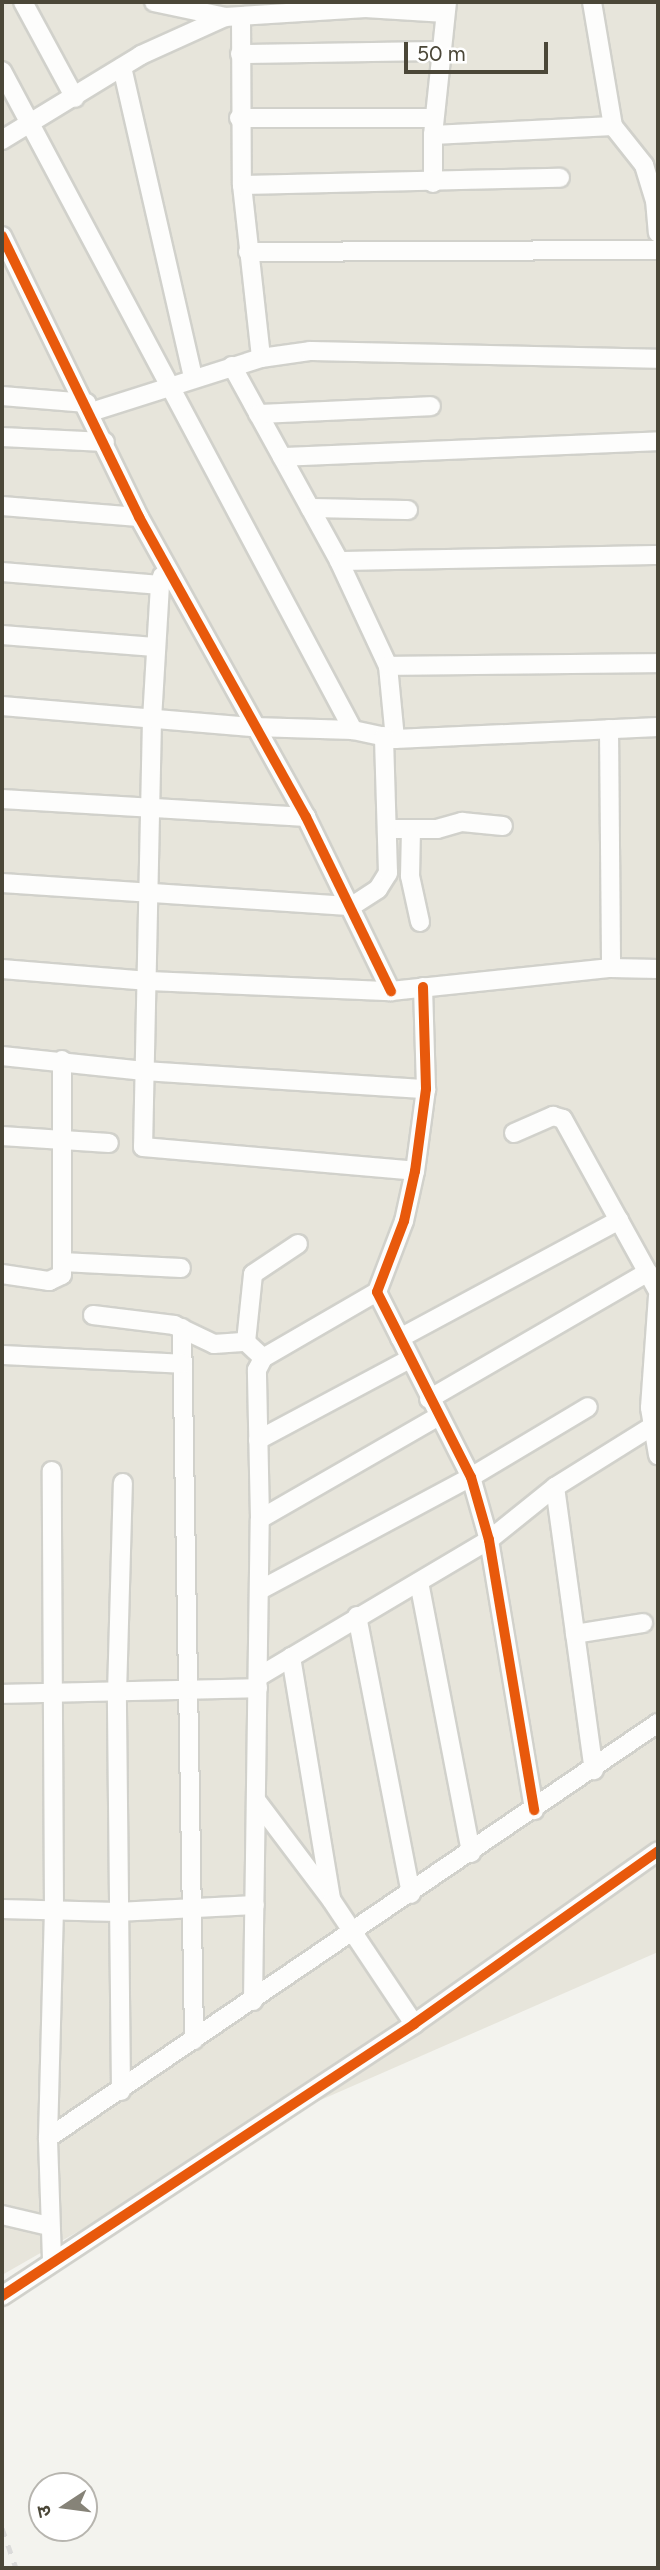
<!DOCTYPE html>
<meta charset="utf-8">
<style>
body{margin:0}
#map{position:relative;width:660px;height:2570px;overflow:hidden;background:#f3f3ee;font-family:Figtree,"Noto Sans Devanagari",sans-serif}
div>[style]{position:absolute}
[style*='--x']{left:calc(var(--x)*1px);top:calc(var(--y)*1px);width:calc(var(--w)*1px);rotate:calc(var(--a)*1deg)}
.residential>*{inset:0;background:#e7e5db}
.roads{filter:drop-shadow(2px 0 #d1d1cb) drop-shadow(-2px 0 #d1d1cb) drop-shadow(0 2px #d1d1cb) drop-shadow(0 -2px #d1d1cb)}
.minor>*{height:18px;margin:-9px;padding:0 9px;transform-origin:9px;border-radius:9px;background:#fdfdfc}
.rail>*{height:5px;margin-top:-2.5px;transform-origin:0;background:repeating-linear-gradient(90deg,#dbdbda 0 9px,transparent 0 18px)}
.cycleway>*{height:10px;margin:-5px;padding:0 5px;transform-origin:5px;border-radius:5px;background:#e8590c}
span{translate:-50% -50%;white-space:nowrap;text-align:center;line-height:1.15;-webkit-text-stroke:6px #fff;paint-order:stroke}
.frame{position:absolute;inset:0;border:4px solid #4b4738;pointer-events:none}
.north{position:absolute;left:28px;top:2472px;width:70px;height:70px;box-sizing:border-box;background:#fff;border:2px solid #b7b5af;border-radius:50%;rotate:257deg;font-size:19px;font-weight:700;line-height:28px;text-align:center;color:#4b4738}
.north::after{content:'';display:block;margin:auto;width:24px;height:32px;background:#868378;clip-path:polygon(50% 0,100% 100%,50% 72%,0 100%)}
.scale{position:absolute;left:404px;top:42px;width:144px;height:32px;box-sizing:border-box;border:4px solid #4b4738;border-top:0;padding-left:9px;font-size:21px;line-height:24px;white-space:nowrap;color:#4b4738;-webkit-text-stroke:5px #fff;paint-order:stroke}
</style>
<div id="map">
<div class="residential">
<div style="clip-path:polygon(2px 2px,658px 2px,658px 1952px,266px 2124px,2px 2275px)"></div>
</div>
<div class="roads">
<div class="minor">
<div style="--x:23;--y:2;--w:109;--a:61.6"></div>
<div style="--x:154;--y:2;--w:73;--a:11.9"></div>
<div style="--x:592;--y:2;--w:126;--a:80.4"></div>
<div style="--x:613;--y:126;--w:50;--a:51.5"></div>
<div style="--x:644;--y:165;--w:37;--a:73"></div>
<div style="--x:655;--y:200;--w:33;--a:85"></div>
<div style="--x:241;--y:17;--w:168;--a:89.7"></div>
<div style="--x:242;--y:185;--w:174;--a:83.7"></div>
<div style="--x:240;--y:54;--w:201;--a:-0.9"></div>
<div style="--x:122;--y:67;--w:318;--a:77.1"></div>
<div style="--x:2;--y:71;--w:747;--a:61.96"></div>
<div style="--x:239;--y:118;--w:195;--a:0"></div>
<div style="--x:433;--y:135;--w:180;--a:-2.9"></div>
<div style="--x:2;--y:140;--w:163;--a:-31.4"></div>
<div style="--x:141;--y:55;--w:92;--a:-24.3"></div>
<div style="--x:225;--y:17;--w:141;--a:-3.7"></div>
<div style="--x:366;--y:8;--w:79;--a:3.6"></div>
<div style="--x:433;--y:183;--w:48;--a:-90"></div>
<div style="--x:433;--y:135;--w:134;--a:-84"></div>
<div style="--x:242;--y:185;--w:318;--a:-1.3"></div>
<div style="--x:2;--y:236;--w:313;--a:64"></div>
<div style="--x:139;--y:517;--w:343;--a:60.9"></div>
<div style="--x:306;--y:817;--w:194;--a:64"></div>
<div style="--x:248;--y:252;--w:410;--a:-0.3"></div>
<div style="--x:232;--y:366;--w:222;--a:61.2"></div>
<div style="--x:339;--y:561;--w:116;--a:65"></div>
<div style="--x:388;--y:666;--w:73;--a:84.5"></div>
<div style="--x:2;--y:396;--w:85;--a:4.7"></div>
<div style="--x:91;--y:412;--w:178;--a:-17.6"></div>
<div style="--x:261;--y:358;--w:49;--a:-8.1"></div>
<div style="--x:310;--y:351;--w:348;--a:1.3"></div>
<div style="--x:258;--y:414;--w:173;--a:-2.6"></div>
<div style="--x:2;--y:437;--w:103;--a:2.8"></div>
<div style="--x:282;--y:457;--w:376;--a:-2.4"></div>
<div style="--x:2;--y:506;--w:137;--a:4.6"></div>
<div style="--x:310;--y:508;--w:98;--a:1.2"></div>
<div style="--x:339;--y:561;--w:319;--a:-1.1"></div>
<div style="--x:2;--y:572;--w:159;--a:4.7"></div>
<div style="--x:160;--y:585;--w:9;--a:-77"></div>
<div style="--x:160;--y:585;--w:134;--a:93.4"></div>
<div style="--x:152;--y:719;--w:428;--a:91.2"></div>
<div style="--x:143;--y:1147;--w:273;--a:5"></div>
<div style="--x:2;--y:635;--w:153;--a:4.5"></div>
<div style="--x:388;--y:666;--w:270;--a:-0.6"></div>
<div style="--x:2;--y:706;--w:253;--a:4.8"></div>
<div style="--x:254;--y:727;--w:99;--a:1.7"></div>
<div style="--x:353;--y:730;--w:43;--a:12.1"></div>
<div style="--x:395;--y:739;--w:263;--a:-2.6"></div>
<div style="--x:609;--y:729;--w:239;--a:89.5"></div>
<div style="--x:2;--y:799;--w:305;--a:3.4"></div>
<div style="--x:387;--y:829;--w:50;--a:0"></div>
<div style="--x:437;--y:829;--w:26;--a:-16"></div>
<div style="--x:462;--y:822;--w:41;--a:5.6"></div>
<div style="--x:411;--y:829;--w:47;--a:91.2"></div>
<div style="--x:410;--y:876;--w:47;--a:77.7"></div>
<div style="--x:2;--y:883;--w:351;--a:3.8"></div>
<div style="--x:352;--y:906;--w:31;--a:-33"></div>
<div style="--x:378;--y:889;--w:19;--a:-58"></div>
<div style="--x:388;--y:873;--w:137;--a:-91.7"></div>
<div style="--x:2;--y:969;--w:147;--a:4.7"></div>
<div style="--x:149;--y:981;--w:242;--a:2.4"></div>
<div style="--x:391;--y:991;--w:221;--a:-6"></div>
<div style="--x:611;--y:968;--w:47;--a:1.2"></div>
<div style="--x:423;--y:987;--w:102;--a:88.3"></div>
<div style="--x:426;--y:1089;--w:83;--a:97.6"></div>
<div style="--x:415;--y:1171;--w:51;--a:102.4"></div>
<div style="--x:404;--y:1221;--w:76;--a:110.8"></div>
<div style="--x:377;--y:1292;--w:208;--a:63.1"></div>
<div style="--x:471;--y:1477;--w:66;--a:74.1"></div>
<div style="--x:489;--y:1540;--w:274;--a:80.5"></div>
<div style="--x:2;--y:1056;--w:143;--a:6"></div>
<div style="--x:144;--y:1071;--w:283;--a:3.7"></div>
<div style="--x:514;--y:1133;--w:43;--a:-23.6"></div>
<div style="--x:553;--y:1116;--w:10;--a:17"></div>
<div style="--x:563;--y:1119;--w:196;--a:61.1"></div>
<div style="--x:2;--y:1136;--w:107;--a:3.7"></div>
<div style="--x:62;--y:1262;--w:119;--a:2.9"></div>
<div style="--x:2;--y:1274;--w:48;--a:8.5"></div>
<div style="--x:49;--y:1281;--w:14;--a:-25"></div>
<div style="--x:62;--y:1275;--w:215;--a:-90"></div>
<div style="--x:658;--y:1296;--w:112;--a:94.1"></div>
<div style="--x:650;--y:1408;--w:48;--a:80.3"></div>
<div style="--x:93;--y:1315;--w:82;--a:7"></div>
<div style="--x:174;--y:1325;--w:44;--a:25.4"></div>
<div style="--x:214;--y:1344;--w:32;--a:-4"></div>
<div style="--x:246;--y:1342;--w:23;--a:43"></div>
<div style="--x:263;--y:1358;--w:132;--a:-30.1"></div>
<div style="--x:182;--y:1328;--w:712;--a:89.03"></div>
<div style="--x:400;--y:1338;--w:249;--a:-28.3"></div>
<div style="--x:246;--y:1342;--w:68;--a:-84.1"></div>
<div style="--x:253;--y:1274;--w:54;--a:-33.7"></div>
<div style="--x:2;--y:1355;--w:181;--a:2.8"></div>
<div style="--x:429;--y:1399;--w:253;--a:-30.1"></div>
<div style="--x:258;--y:1440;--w:170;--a:-28.1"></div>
<div style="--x:555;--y:1487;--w:286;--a:82.2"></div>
<div style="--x:260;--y:1519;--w:207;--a:-29.9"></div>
<div style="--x:419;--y:1582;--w:276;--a:79.1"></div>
<div style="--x:260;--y:1590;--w:239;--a:-28.2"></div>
<div style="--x:471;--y:1477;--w:136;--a:-30.9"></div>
<div style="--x:357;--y:1616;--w:283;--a:79"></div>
<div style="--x:575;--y:1634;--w:69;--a:-9.2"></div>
<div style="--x:291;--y:1657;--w:244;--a:80.6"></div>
<div style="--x:258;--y:1677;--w:269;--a:-30.7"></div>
<div style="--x:489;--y:1540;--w:85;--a:-38.8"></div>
<div style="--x:555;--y:1487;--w:113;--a:-32"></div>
<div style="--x:2;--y:1694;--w:256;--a:-1.3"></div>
<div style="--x:256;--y:1800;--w:126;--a:53"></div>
<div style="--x:332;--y:1901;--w:148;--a:56.3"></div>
<div style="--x:2;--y:1909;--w:115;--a:1.5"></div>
<div style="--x:117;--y:1912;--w:138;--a:-2.9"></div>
<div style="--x:253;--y:2001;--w:482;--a:-89.2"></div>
<div style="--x:260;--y:1519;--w:149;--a:-91.2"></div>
<div style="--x:257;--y:1370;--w:13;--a:-63"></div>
<div style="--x:121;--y:2091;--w:397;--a:-90.6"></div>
<div style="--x:117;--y:1694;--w:211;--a:-88.4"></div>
<div style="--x:48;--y:2138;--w:738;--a:-34.23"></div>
<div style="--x:2;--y:2215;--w:48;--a:13.2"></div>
<div style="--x:52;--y:2260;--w:122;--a:-91.9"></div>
<div style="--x:48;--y:2138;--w:228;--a:-88.5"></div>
<div style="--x:54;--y:1910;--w:439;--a:-90.3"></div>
<div style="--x:2;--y:2296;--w:494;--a:-33.4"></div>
<div style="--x:414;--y:2024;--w:299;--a:-35.3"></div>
</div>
</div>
<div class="rail">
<div style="--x:2;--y:2528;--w:42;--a:70.7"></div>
</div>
<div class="cycleway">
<div style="--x:2;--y:236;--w:313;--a:64"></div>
<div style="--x:139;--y:517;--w:343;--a:60.9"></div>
<div style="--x:306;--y:817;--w:194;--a:64"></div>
<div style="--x:423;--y:987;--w:102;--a:88.3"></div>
<div style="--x:426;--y:1089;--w:83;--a:97.6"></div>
<div style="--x:415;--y:1171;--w:51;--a:102.4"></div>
<div style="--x:404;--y:1221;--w:76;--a:110.8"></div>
<div style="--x:377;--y:1292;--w:208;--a:63.1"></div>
<div style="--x:471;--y:1477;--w:66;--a:74.1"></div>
<div style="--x:489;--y:1540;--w:274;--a:80.5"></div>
<div style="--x:2;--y:2296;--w:494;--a:-33.4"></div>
<div style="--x:414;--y:2024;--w:299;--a:-35.3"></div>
</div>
<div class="frame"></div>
<div class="north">उ</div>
<div class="scale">50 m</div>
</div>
